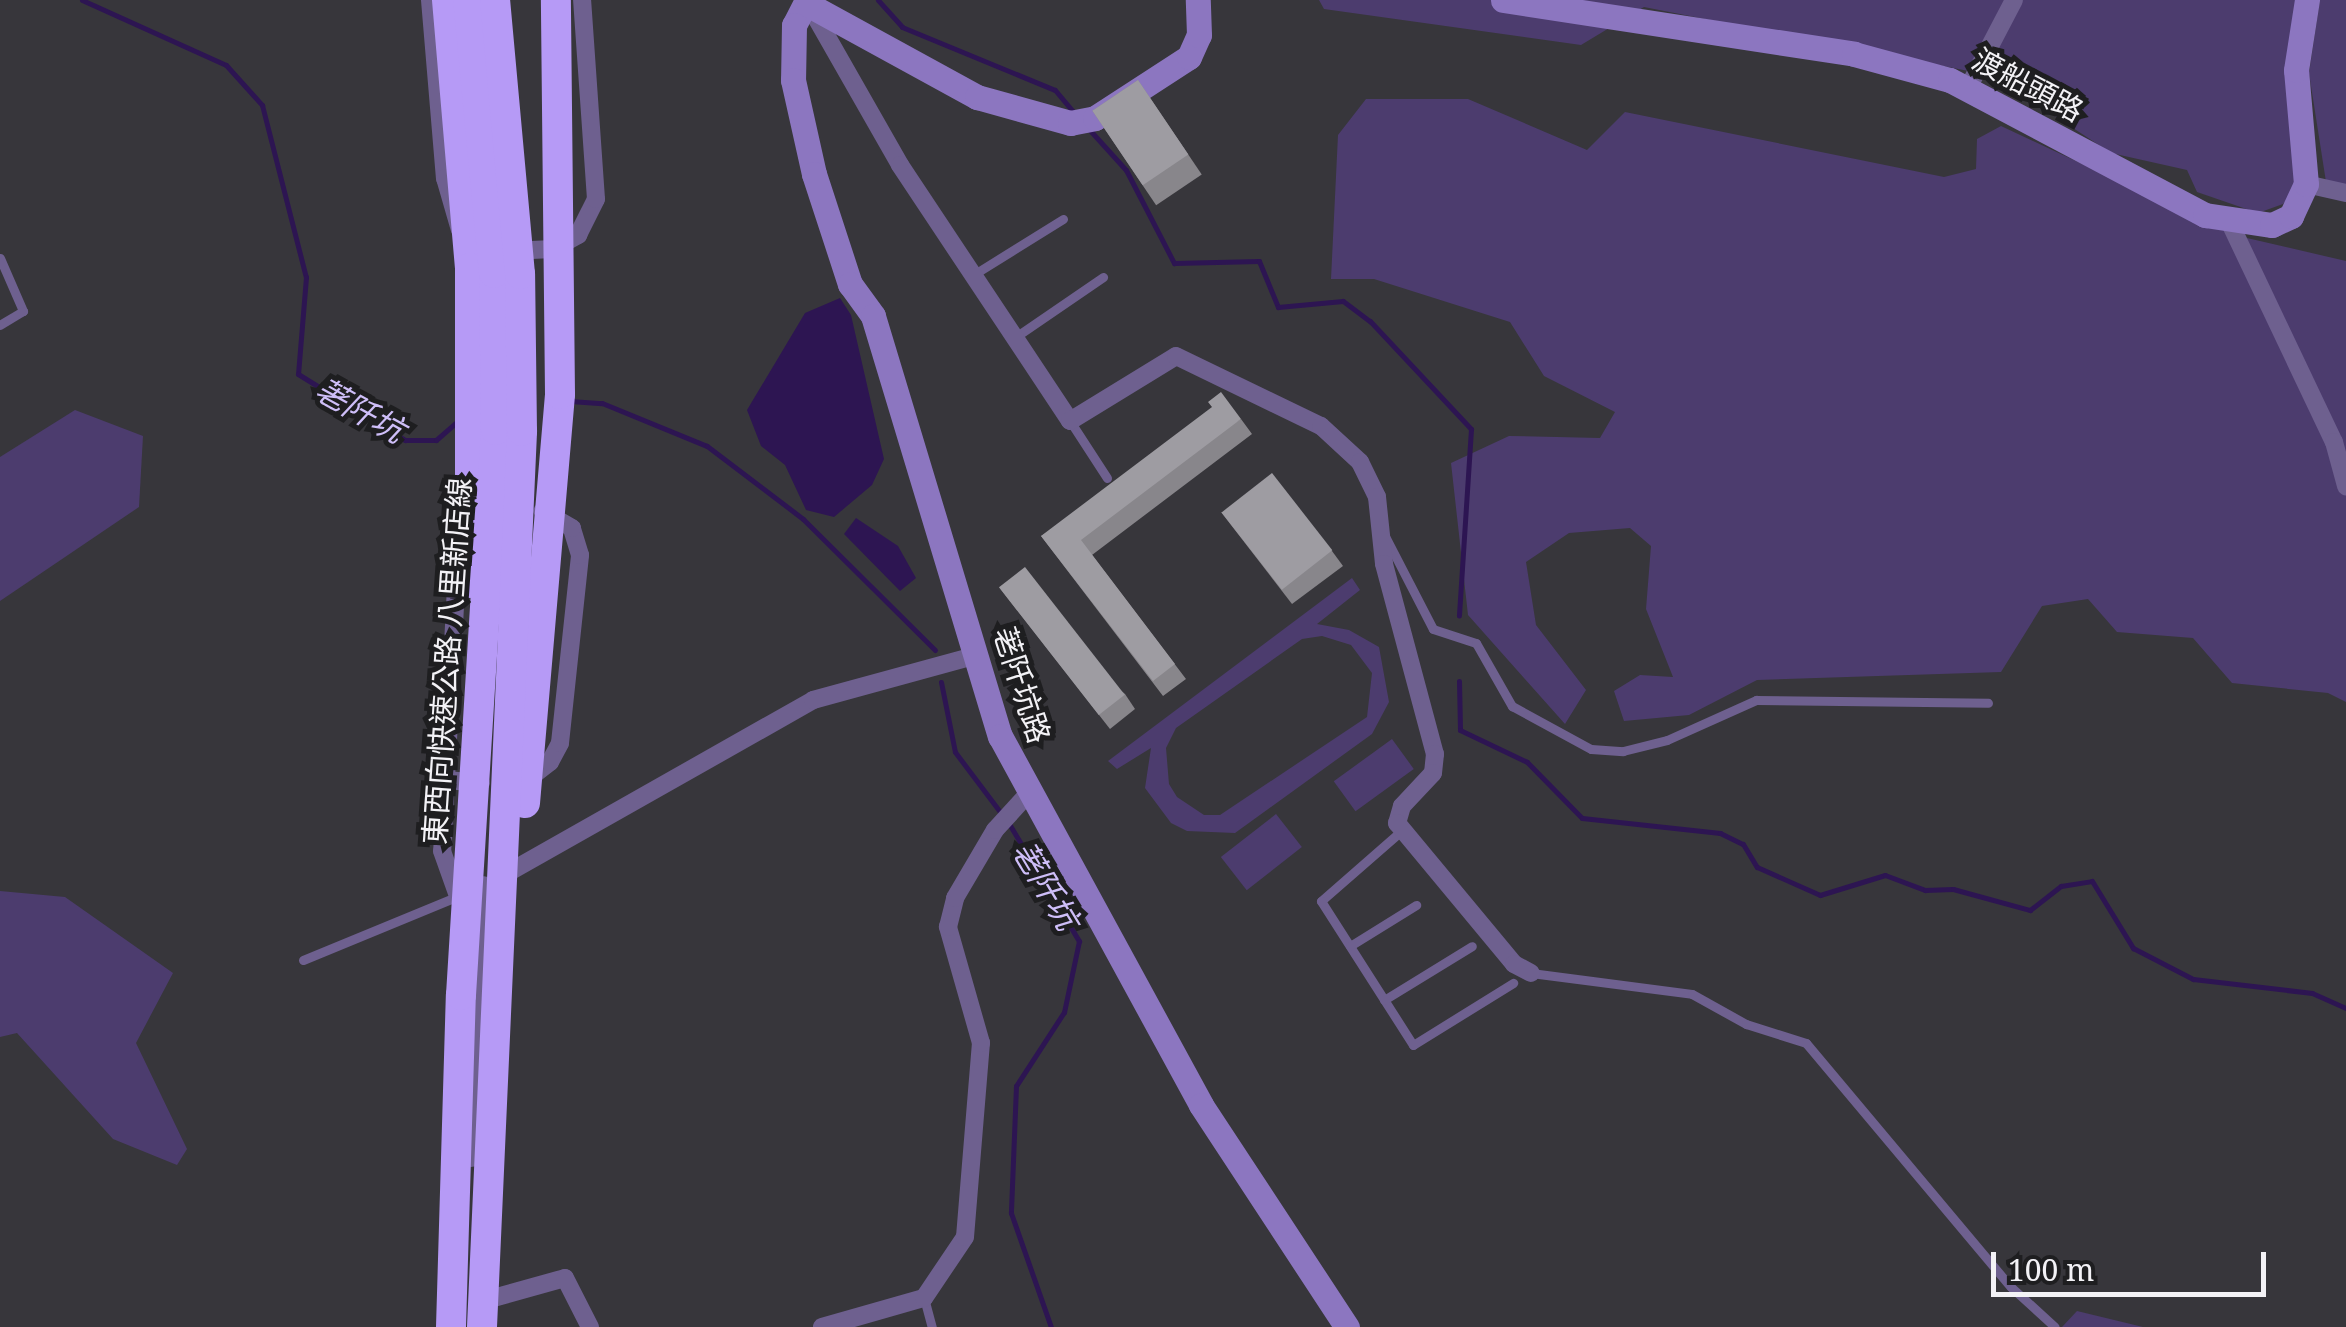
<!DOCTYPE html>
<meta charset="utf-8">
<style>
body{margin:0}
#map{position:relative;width:2346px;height:1327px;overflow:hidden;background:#37363b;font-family:"Noto Serif","Noto Sans TC",serif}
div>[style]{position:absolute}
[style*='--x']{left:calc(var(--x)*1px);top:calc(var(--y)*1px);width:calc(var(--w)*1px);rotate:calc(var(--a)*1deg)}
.green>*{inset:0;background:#4c3c6e;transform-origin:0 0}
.water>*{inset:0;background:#2d1552}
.stream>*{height:5px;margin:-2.5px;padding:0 2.5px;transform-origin:2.5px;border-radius:2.5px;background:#2d1552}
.lane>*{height:9px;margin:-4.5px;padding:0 4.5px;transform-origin:4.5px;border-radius:4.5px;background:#6e608f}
.street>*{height:18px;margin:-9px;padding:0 9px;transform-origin:9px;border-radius:9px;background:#6e608f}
.secondary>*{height:25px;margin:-12.5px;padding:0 12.5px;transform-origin:12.5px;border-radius:12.5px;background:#8c76c0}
.highway>*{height:30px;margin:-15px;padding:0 15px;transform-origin:15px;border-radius:15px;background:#b69af6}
.wall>*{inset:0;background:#88868b;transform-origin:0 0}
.building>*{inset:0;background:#9e9ca2;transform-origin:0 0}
span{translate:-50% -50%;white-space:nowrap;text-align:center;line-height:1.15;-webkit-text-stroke:10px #1e1e20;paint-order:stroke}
.street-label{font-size:30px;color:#f3f2f6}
.water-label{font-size:32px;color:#cebef8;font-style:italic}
.scale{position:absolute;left:1991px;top:1252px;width:275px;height:45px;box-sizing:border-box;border:5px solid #f3f2f6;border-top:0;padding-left:12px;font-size:30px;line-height:35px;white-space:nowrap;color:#f3f2f6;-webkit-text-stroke:8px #1e1e20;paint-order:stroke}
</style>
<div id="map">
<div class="green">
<div style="clip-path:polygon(1319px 0,2308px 0,2297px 188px,2283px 204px,2258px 213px,2197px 192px,2187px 170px,2111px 153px,1994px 76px,1644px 7px,1581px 45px,1324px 9px)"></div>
<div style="clip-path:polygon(2320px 0,2346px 0,2346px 186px,2326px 182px,2309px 73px)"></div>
<div style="clip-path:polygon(1366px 99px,1468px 99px,1587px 150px,1625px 112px,1944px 177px,1976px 169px,1977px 139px,2001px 126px,2234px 235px,2346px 261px,2346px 702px,2328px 693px,2232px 683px,2193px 638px,2117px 632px,2088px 599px,2042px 606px,2001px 672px,1757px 680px,1689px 715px,1624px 721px,1614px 691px,1640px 675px,1673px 677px,1646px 609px,1651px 546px,1630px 528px,1569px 533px,1526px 562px,1536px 625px,1586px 690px,1565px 724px,1468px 615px,1451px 463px,1509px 436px,1600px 438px,1615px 412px,1544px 376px,1510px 322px,1374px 279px,1331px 279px,1338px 135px)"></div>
<div style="clip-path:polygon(75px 410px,143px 436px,139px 507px,0 601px,0 457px)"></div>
<div style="clip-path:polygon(evenodd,1352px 578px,1360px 590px,1317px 624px,1349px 630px,1379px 647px,1389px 702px,1372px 734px,1235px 833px,1187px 831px,1171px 823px,1145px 788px,1151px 748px,1117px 769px,1108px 761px,1352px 578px,1322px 636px,1351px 645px,1372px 673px,1367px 717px,1220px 815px,1204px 815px,1177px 797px,1169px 784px,1166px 748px,1176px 728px,1302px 639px,1322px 636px)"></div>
<div style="left:1392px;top:739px;width:37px;height:72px;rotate:54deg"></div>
<div style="left:1276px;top:814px;width:42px;height:70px;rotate:52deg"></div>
<div style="clip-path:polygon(0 891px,65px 897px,173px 973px,136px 1043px,187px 1149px,177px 1165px,113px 1139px,17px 1033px,0 1037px)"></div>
<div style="clip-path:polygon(2077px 1311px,2143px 1327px,2062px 1327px)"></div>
</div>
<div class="water">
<div style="clip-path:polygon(840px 298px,851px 315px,884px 459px,872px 485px,834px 517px,806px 510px,785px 465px,761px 446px,747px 410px,805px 313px)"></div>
<div style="clip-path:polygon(856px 518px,898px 546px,916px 578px,900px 591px,844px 534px)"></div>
</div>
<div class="stream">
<div style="--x:82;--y:0;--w:158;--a:24.3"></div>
<div style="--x:226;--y:65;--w:54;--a:48"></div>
<div style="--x:262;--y:105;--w:178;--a:75.7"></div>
<div style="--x:306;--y:277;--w:97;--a:94.7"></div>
<div style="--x:298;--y:374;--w:126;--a:31.7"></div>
<div style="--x:405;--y:440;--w:31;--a:0"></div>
<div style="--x:436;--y:440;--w:29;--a:-41"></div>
<div style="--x:878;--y:0;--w:36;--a:48"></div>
<div style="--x:902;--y:27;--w:165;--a:22.4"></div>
<div style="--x:1055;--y:90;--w:33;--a:50"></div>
<div style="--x:1087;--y:127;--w:58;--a:47.8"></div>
<div style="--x:1126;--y:170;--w:105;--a:62.7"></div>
<div style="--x:1174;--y:263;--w:85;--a:-1.3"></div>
<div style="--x:1259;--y:261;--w:50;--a:67.6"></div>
<div style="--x:1278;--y:307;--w:65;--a:-5.3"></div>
<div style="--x:1343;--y:301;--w:34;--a:37"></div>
<div style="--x:1370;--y:321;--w:148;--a:46.9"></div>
<div style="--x:1471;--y:429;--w:187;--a:93.7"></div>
<div style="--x:570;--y:401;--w:32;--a:4"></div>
<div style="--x:602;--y:403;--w:113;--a:22.3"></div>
<div style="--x:707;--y:446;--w:121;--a:37.2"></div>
<div style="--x:803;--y:519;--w:186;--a:44.8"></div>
<div style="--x:1459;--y:681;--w:49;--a:88.8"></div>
<div style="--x:1460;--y:730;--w:74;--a:25.5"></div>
<div style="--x:1527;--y:762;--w:78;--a:45.5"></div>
<div style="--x:1582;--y:818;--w:139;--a:6.2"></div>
<div style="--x:1720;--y:833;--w:25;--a:26"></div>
<div style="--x:1743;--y:844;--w:27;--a:59"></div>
<div style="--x:1757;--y:867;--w:69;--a:24"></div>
<div style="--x:1820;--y:895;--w:68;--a:-17.1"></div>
<div style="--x:1885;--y:875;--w:43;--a:20.6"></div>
<div style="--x:1925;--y:890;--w:28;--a:-2"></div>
<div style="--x:1953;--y:889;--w:80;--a:15.3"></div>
<div style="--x:2030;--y:910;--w:39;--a:-38"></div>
<div style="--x:2061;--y:886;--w:31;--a:-9"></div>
<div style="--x:2092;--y:881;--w:79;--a:58.5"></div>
<div style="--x:2133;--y:948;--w:68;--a:27.3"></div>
<div style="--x:2193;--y:979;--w:120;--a:6.7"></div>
<div style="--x:2312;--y:993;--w:37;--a:24"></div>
<div style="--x:941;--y:682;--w:71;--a:78.7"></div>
<div style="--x:955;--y:752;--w:76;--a:53"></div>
<div style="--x:1008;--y:822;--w:139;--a:59.2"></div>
<div style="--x:1079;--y:941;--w:73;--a:101.9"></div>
<div style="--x:1064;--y:1012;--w:88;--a:123"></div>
<div style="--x:1016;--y:1086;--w:127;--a:92.3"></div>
<div style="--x:1011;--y:1213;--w:121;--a:70.7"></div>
</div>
<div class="lane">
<div style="--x:0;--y:258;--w:58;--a:66.5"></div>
<div style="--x:23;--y:311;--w:27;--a:149"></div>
<div style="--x:973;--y:275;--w:106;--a:-31.9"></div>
<div style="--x:1014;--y:338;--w:108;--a:-34.4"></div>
<div style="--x:1070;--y:421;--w:68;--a:57"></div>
<div style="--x:1386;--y:538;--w:102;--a:62.7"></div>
<div style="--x:1433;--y:629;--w:45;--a:18"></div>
<div style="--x:1476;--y:643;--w:73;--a:60.3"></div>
<div style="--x:1512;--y:706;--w:90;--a:28.6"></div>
<div style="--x:1591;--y:749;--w:32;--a:4"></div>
<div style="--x:1623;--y:751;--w:45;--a:-14"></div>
<div style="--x:1667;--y:740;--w:98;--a:-24.2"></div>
<div style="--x:1756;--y:700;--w:232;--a:0.7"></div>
<div style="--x:1400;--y:832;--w:105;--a:138.9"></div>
<div style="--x:1321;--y:901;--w:171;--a:57.4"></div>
<div style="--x:1413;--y:1045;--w:118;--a:-31.8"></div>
<div style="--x:1350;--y:946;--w:78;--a:-31.8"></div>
<div style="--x:303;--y:960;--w:168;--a:-22.4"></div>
<div style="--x:1531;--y:973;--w:162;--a:7.4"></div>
<div style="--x:1692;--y:994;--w:62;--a:29.1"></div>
<div style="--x:1746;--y:1024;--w:63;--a:17.6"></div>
<div style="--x:1806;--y:1043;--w:319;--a:50"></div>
<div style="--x:2011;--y:1287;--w:59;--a:42.3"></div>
<div style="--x:1384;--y:1000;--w:103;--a:-31.5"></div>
<div style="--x:924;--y:1298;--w:30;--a:75"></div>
</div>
<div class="street">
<div style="--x:430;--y:0;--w:179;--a:85.2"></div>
<div style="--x:445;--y:178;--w:54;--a:73.9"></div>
<div style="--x:810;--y:7;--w:182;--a:60.3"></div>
<div style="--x:900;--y:165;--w:307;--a:56.4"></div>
<div style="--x:1070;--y:421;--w:124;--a:-31.5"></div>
<div style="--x:1176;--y:356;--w:161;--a:25.8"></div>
<div style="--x:1321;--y:426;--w:53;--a:42.7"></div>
<div style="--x:1360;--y:462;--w:39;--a:64"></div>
<div style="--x:1377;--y:497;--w:67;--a:84"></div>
<div style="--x:1384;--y:564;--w:197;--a:75"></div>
<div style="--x:1435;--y:754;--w:19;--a:96"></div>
<div style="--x:1433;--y:773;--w:45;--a:133.2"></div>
<div style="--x:1402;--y:806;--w:18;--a:106"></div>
<div style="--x:1397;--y:823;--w:183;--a:50.3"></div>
<div style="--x:1514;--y:964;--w:19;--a:28"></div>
<div style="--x:1968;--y:88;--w:99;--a:-62.4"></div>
<div style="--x:2306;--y:184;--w:41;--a:12.7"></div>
<div style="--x:2228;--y:219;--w:247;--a:64.6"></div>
<div style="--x:2334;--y:442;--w:46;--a:74.7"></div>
<div style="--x:510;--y:251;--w:43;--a:-2.7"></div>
<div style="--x:553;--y:249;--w:29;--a:-29"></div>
<div style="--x:578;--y:235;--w:40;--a:-63.4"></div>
<div style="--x:596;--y:199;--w:199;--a:-94"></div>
<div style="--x:457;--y:568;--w:283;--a:93"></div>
<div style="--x:442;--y:851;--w:48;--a:70.4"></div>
<div style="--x:458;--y:896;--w:11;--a:-22"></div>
<div style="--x:446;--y:780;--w:35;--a:5"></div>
<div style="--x:527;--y:780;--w:29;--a:-38"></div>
<div style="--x:550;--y:762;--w:21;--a:-62"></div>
<div style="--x:560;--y:743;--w:189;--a:-83.9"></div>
<div style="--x:580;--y:555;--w:28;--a:-107"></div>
<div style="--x:572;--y:528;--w:34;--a:-150"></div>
<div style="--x:497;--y:879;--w:363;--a:-29.5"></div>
<div style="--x:813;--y:700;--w:171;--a:-15.3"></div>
<div style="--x:471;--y:1158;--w:273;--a:-87.3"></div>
<div style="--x:479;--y:1302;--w:89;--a:-15.6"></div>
<div style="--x:565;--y:1278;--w:55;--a:63"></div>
<div style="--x:822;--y:1327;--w:106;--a:-15.9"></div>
<div style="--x:924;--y:1298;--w:73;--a:-56.1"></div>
<div style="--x:965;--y:1237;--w:195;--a:-85.3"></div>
<div style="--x:981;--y:1043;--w:121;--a:-105.9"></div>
<div style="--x:948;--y:927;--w:30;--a:-76"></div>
<div style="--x:955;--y:898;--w:79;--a:-59.5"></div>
<div style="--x:995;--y:830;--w:47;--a:-47.6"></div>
</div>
<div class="secondary">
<div style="--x:807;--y:0;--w:28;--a:117"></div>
<div style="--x:794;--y:25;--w:55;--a:91"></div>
<div style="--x:793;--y:80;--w:96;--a:77.4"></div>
<div style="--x:814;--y:174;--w:116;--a:71.9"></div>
<div style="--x:850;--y:284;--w:39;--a:54"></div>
<div style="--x:873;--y:316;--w:439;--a:73.2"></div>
<div style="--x:1000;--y:736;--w:420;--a:61.4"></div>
<div style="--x:1201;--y:1105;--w:266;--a:56.7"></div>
<div style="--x:1503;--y:0;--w:355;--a:8.7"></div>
<div style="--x:1854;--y:54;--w:99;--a:15.2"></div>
<div style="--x:1950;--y:80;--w:289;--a:27.9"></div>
<div style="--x:2205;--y:215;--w:68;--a:8.5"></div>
<div style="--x:2272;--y:225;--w:21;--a:-25"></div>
<div style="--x:2291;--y:216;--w:35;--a:-65"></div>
<div style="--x:2306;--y:184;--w:114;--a:-95"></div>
<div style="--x:2296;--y:70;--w:71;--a:-81.1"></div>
<div style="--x:809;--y:5;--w:192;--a:28.7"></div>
<div style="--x:977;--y:97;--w:97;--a:15.6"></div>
<div style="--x:1070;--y:123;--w:25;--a:-11"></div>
<div style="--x:1095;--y:118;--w:112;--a:-33"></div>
<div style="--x:1189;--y:57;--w:24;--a:-66"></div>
<div style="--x:1199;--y:35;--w:35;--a:-92"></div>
</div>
<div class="highway">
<div style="--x:447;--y:0;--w:269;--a:85.1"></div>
<div style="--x:470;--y:268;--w:315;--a:90"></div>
<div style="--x:525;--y:803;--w:410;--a:-85.1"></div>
<div style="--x:560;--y:394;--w:394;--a:-90.6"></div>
<div style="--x:451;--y:1327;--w:332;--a:-88.3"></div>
<div style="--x:461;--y:995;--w:566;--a:-86.46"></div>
<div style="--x:496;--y:430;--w:157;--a:-90.7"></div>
<div style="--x:494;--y:273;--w:274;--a:-95.4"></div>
<div style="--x:482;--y:1327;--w:897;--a:-87.44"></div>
<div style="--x:522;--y:431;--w:157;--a:-90.7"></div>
<div style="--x:520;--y:274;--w:275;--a:-95.2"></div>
</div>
<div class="wall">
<div style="left:1138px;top:80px;width:114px;height:55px;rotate:56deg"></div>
<div style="clip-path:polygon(1241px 419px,1252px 434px,1092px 555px,1186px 679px,1163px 696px,1041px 536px)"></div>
<div style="clip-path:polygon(1221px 512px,1332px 551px,1343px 566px,1292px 604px)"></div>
<div style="clip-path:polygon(999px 587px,1125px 694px,1135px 709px,1110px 729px)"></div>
</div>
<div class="building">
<div style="left:1138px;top:80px;width:90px;height:55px;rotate:56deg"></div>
<div style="clip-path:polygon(1221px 392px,1241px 419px,1081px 540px,1175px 664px,1153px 681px,1041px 536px,1212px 407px,1208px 402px)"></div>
<div style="left:1272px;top:473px;width:98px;height:64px;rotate:52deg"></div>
<div style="left:1025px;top:567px;width:162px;height:33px;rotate:52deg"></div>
</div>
<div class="street-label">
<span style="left:2028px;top:85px;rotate:28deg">渡船頭路</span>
<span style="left:447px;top:661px;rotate:-86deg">東西向快速公路 八里新店線</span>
<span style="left:1022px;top:685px;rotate:72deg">荖阡坑路</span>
</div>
<div class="water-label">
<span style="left:360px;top:410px;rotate:29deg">荖阡坑</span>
<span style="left:1046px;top:885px;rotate:59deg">荖阡坑</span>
</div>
<div class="scale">100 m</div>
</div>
